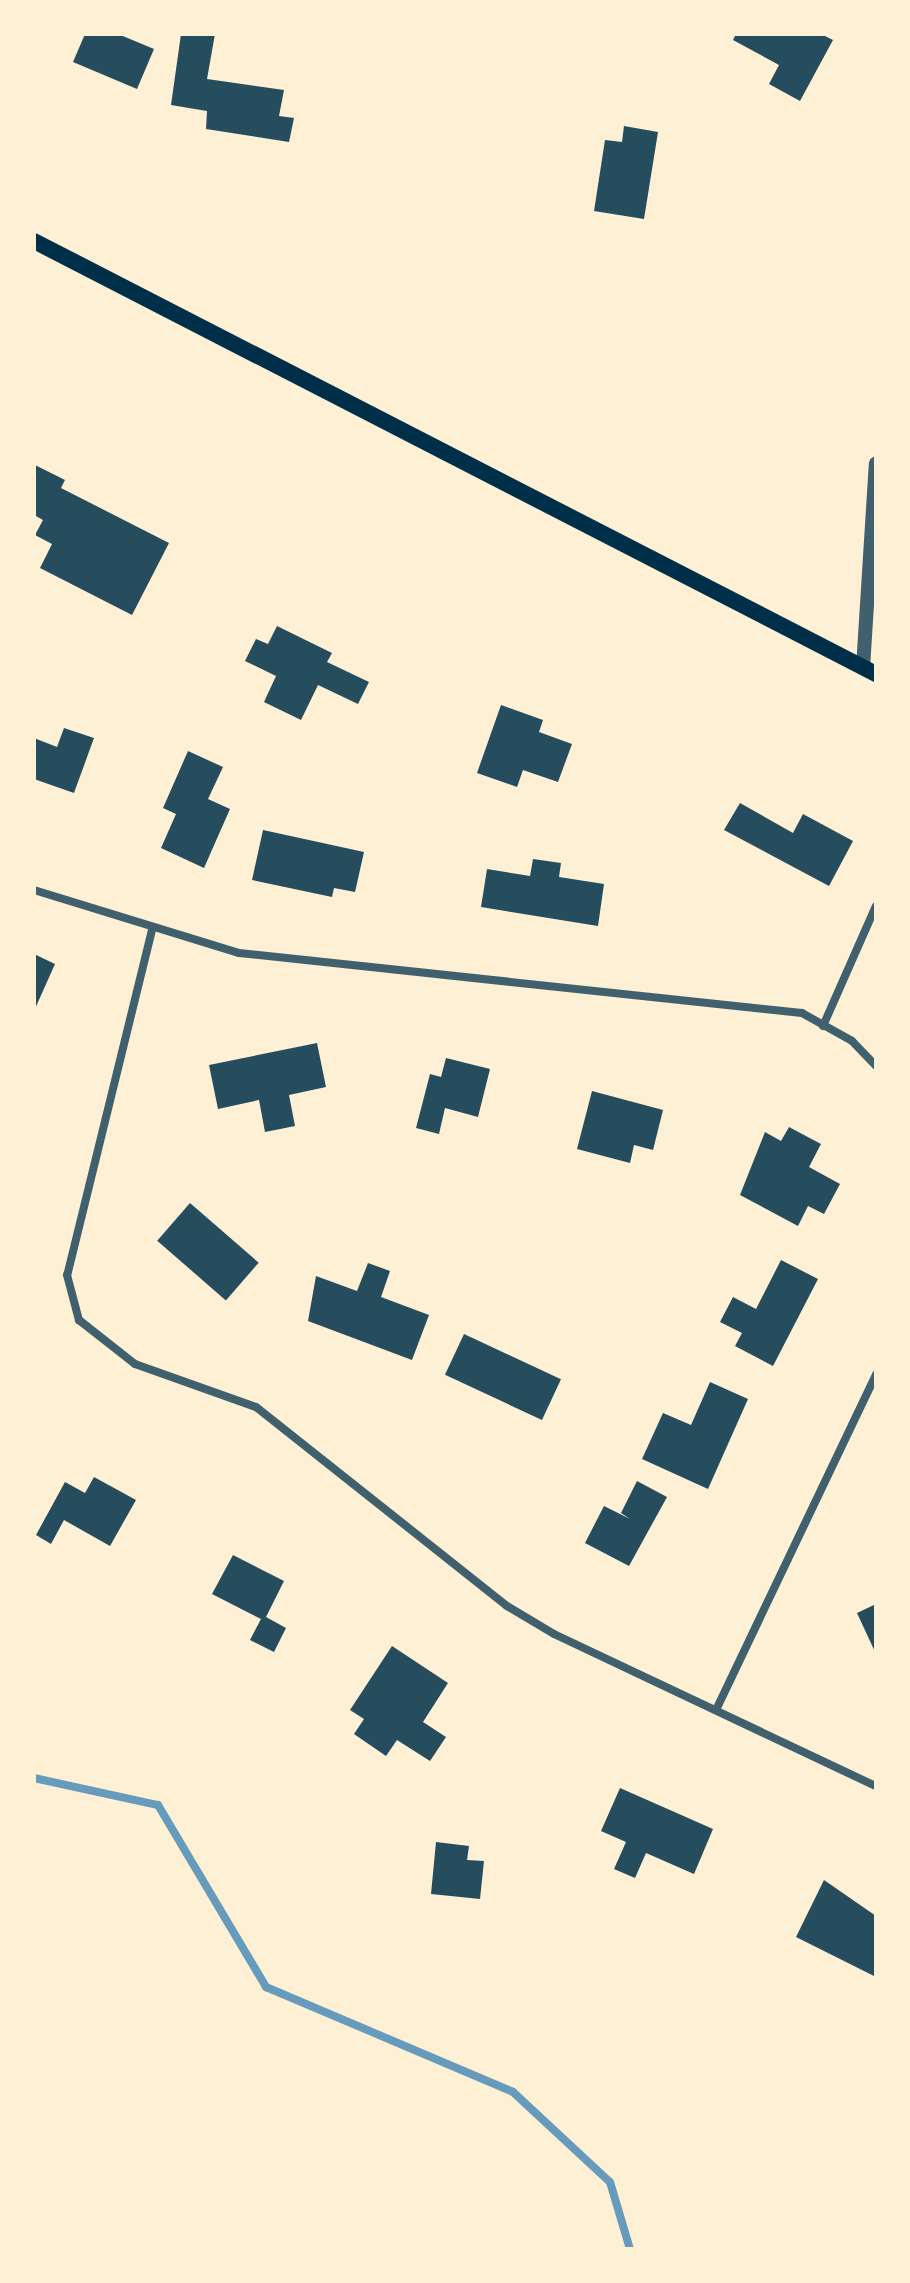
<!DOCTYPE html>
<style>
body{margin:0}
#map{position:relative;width:910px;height:2283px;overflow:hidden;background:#fdf0d5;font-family:Lora,serif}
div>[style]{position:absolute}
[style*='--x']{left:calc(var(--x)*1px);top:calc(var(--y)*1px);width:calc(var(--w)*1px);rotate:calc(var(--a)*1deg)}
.stream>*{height:8px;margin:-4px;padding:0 4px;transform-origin:4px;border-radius:4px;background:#669bbc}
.building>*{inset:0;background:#264d5e;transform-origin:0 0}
.minor>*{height:8px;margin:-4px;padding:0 4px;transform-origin:4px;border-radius:4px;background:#3f606c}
.tertiary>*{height:14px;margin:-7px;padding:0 7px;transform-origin:7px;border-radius:7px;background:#3f606c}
.secondary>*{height:16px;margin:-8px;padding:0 8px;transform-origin:8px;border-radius:8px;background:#003049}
span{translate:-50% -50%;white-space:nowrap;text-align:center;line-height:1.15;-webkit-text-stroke:8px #fdf0d5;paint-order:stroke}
.frame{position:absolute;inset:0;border:36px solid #fdf0d5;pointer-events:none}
</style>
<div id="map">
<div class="stream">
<div style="--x:34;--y:1778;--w:127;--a:12.3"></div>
<div style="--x:158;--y:1805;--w:212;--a:59.3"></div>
<div style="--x:266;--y:1987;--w:268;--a:23"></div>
<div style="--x:513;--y:2092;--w:132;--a:42.9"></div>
<div style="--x:610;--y:2182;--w:70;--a:73.4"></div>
</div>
<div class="building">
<div style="clip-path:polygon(85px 34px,118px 34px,154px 49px,137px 89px,73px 62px)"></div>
<div style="clip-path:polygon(181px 34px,215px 34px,207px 79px,284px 90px,279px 116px,294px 118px,289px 142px,206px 129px,207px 111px,171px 105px)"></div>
<div style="clip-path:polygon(736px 34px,821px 34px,833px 40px,800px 101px,769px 84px,779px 65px,733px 40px)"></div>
<div style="clip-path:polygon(624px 126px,658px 132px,644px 219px,594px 211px,605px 140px,622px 142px)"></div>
<div style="clip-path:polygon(35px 465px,65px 480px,61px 488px,169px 543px,132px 615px,40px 568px,52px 544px,35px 535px,43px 520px,34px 515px)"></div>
<div style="clip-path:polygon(277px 626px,332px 653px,327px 662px,369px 682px,358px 704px,318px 685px,301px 720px,264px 702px,276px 676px,245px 661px,256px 639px,268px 644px)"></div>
<div style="clip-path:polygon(501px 705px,543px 720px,539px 732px,572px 744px,558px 782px,523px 770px,517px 787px,477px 773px)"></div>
<div style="clip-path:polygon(64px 728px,94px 738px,74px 793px,34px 779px,34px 738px,57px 747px)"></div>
<div style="clip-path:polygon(188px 751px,223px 767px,208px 799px,230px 809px,204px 868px,161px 848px,176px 814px,163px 808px)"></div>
<div style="clip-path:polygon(740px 803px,793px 833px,803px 814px,853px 841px,829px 886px,724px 830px)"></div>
<div style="clip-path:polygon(263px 830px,364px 852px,355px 892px,334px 888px,332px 897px,252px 880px)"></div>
<div style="clip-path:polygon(533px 859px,561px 863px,559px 877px,604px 884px,598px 926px,481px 907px,487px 869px,530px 876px)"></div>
<div style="clip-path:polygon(34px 954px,55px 964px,34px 1011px)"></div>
<div style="clip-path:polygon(317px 1043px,326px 1087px,289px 1095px,295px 1126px,265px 1132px,259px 1100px,218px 1109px,209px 1065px)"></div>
<div style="clip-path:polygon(446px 1058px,490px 1069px,478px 1117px,445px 1108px,439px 1134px,416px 1128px,430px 1074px,441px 1077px)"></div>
<div style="clip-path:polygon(592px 1091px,663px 1110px,653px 1150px,634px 1145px,630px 1163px,577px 1149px)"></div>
<div style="clip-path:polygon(789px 1127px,821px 1144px,809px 1167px,840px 1184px,824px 1214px,808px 1206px,798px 1226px,740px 1195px,765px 1132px,781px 1141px)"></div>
<div style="left:190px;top:1203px;width:91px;height:50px;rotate:41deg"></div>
<div style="clip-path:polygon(781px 1260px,818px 1279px,773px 1366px,735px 1346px,742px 1333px,720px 1322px,733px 1297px,756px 1309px)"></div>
<div style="clip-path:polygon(368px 1263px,390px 1271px,381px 1297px,429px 1315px,412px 1360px,308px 1321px,316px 1276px,357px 1291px)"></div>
<div style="left:464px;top:1334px;width:107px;height:45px;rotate:25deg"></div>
<div style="clip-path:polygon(710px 1382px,748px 1399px,708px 1489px,642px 1459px,663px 1413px,691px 1425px)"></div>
<div style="clip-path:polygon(94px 1477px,136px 1500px,110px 1546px,64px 1520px,51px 1544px,36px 1535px,65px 1482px,85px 1493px)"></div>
<div style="clip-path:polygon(637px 1481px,667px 1497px,629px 1566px,585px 1543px,604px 1506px,630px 1519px,621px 1513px)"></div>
<div style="clip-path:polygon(233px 1555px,284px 1581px,266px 1617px,286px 1628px,274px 1652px,250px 1640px,261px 1619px,212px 1594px)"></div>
<div style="clip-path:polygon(876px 1604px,876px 1654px,857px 1613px)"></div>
<div style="clip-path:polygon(392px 1646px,448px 1683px,423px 1722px,446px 1737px,430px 1761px,397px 1740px,386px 1756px,354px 1734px,364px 1719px,350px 1710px)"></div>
<div style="clip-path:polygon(620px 1788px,713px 1829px,694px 1874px,646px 1853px,635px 1878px,614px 1869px,626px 1842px,601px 1831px)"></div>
<div style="clip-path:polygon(436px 1842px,469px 1846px,467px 1860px,484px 1861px,480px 1899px,431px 1894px)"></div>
<div style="clip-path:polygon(824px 1880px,876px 1916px,876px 1977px,796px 1937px)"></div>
</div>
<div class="minor">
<div style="--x:34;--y:890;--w:214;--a:17.1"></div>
<div style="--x:239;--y:953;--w:566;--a:6.08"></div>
<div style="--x:802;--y:1013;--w:57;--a:29.2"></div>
<div style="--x:852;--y:1041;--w:35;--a:46"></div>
<div style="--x:152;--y:930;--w:355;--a:103.8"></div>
<div style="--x:67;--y:1275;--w:47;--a:75.1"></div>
<div style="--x:79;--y:1320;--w:71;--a:38.2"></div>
<div style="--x:135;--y:1364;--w:128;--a:19.6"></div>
<div style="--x:256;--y:1407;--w:320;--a:38.4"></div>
<div style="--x:507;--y:1606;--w:55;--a:30.8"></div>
<div style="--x:554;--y:1634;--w:356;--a:25.3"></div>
<div style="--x:823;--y:1026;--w:131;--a:-66.2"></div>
<div style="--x:716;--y:1710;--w:372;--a:-64.5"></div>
</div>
<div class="tertiary">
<div style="--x:863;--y:668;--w:205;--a:-86.4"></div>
</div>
<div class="secondary">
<div style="--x:34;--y:241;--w:947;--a:27.21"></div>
</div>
<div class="frame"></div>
</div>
